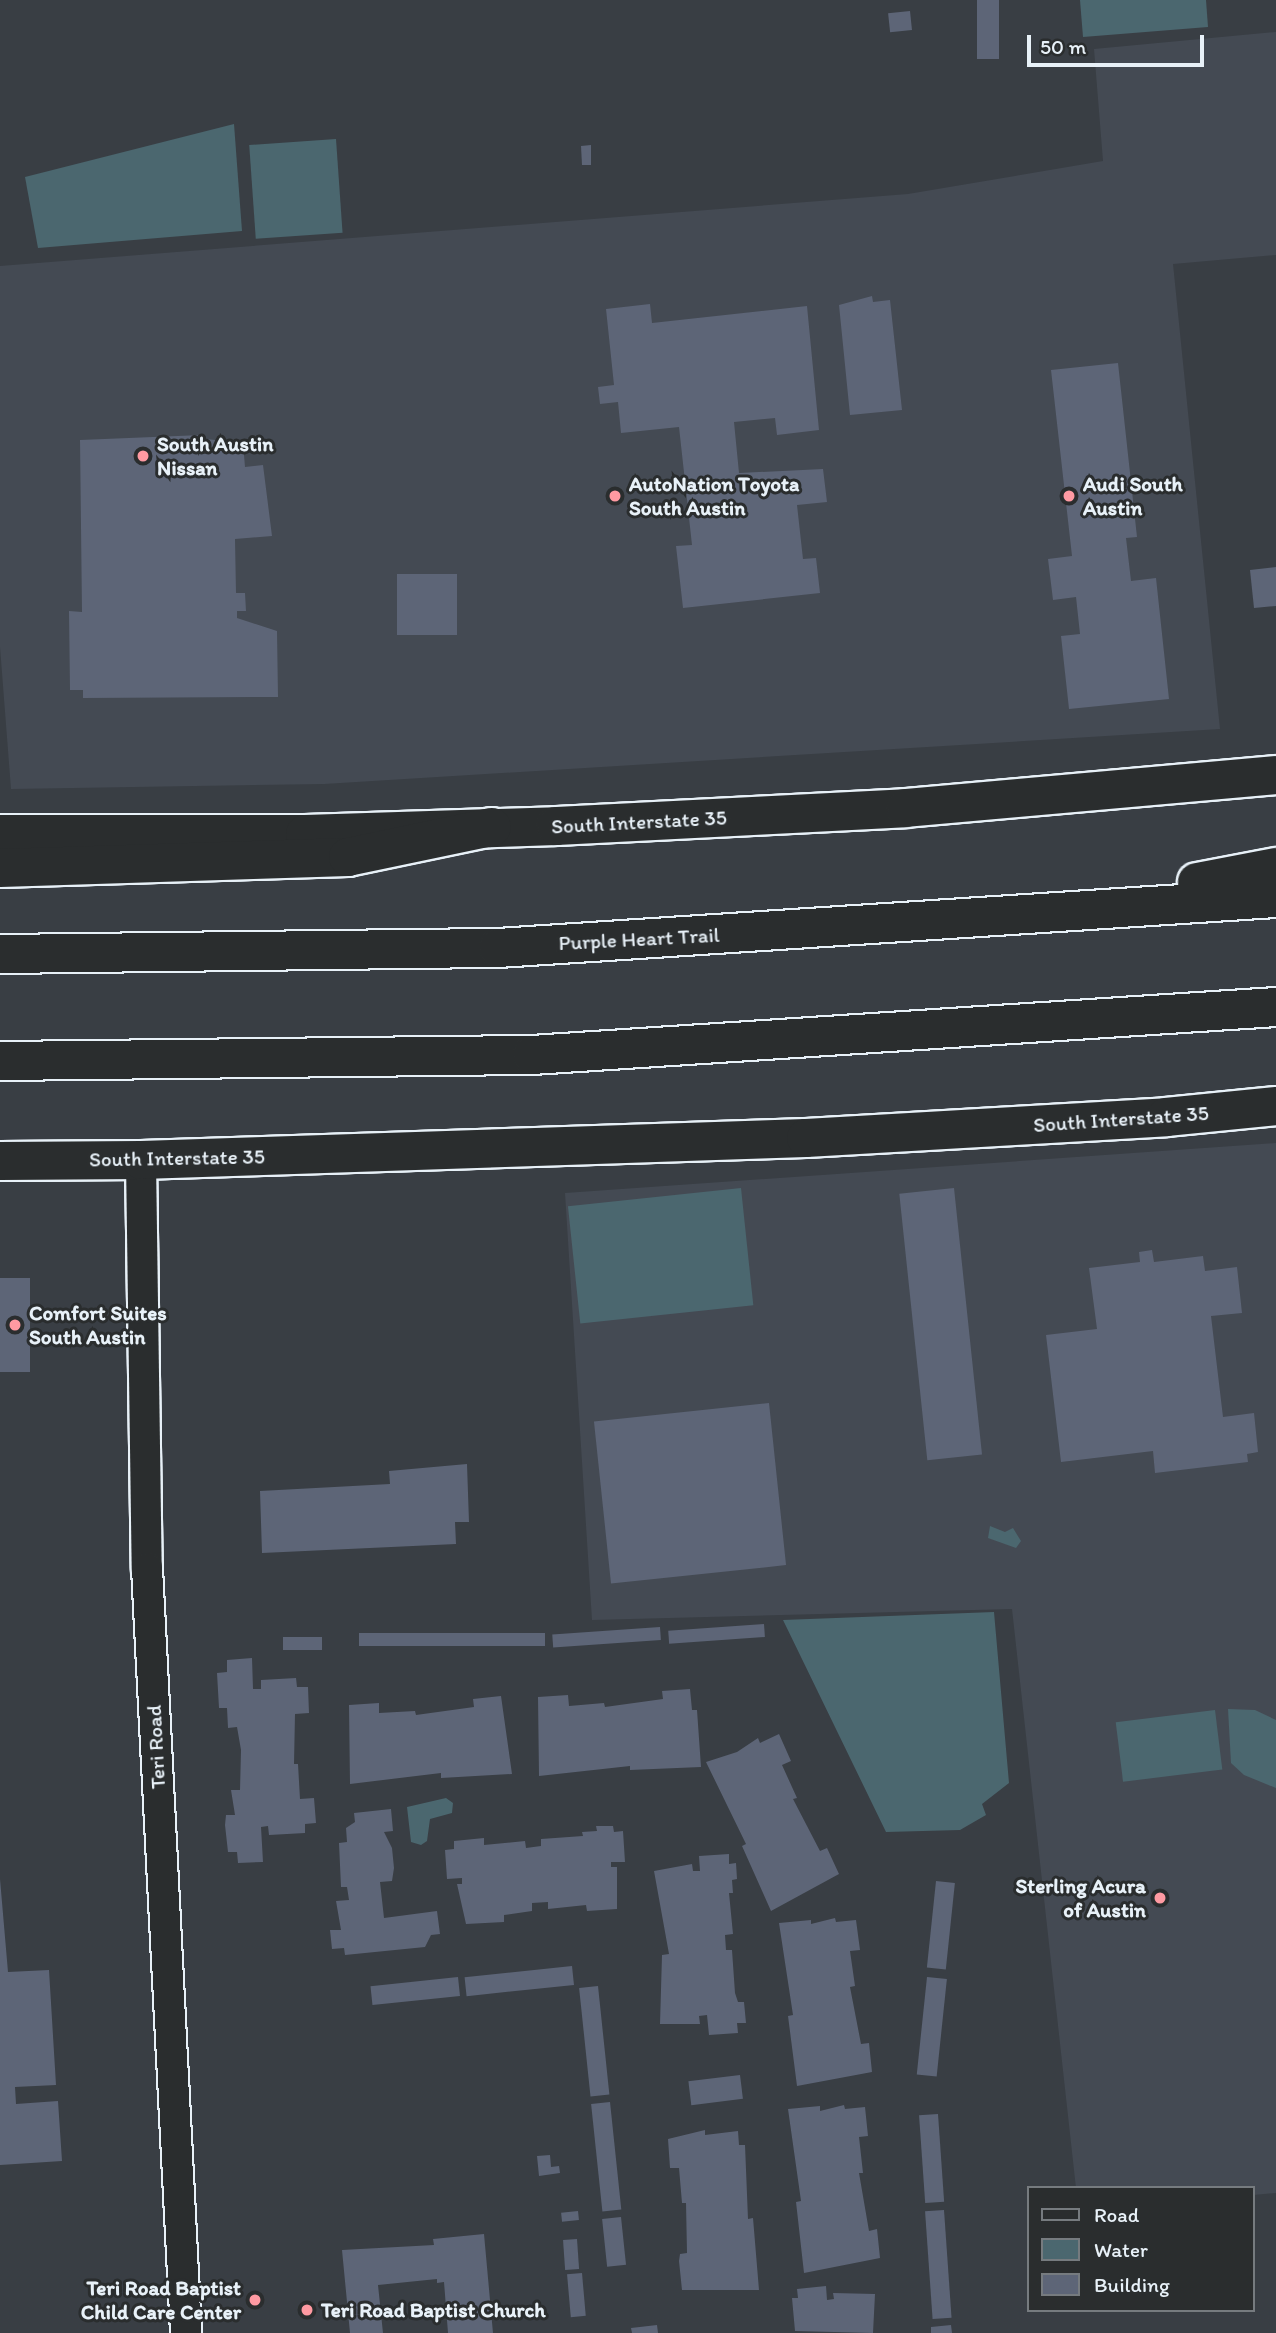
<!DOCTYPE html>
<style>
body{margin:0}
#map{position:relative;width:1276px;height:2333px;overflow:hidden;background:#393e44;font-family:Itim,sans-serif}
div>[style]{position:absolute}
[style*='--x']{left:calc(var(--x)*1px);top:calc(var(--y)*1px);width:calc(var(--w)*1px);rotate:calc(var(--a)*1deg)}
.built>*{inset:0;background:#444a53}
.water>*{inset:0;background:#4b676f;transform-origin:0 0}
.building>*{inset:0;background:#5d6577;transform-origin:0 0}
.roads{filter:drop-shadow(2px 0 #e8f1f8) drop-shadow(-2px 0 #e8f1f8) drop-shadow(0 2px #e8f1f8) drop-shadow(0 -2px #e8f1f8)}
.minor>*{height:30px;margin:-15px;padding:0 15px;transform-origin:15px;border-radius:15px;background:#2a2d2e}
.major>*{height:38px;margin:-19px;padding:0 19px;transform-origin:19px;border-radius:19px;background:#2a2d2e}
.highway>*{height:38px;margin:-19px;padding:0 19px;transform-origin:19px;border-radius:19px;background:#2a2d2e}
.dots>*{width:19px;height:19px;translate:-50% -50%;box-sizing:border-box;border:4px solid #2a2d2e;border-radius:50%}
span{translate:-50% -50%;white-space:nowrap;text-align:center;line-height:1.15;-webkit-text-stroke:6px #2a2d2e;paint-order:stroke}
.poi-label{font-size:21px;color:#e8f1f8;font-weight:700}
.left{translate:0 -50%;text-align:left}
.right{translate:-100% -50%;text-align:right}
.street-label{font-size:21px;color:#e8f1f8}
.legend{position:absolute;left:1027px;top:2186px;width:228px;height:126px;box-sizing:border-box;background:#2a2d2e;border:2px solid #767b7f;margin:0;padding:9px 12px;list-style:none;font-size:21px;color:#e8f1f8}
.legend li{display:flex;align-items:center;gap:14px;height:35px}
.legend b{width:35px;border:2px solid #767b7f}
.scale{position:absolute;left:1027px;top:35px;width:177px;height:32px;box-sizing:border-box;border:4px solid #e8f1f8;border-top:0;padding-left:9px;font-size:21px;line-height:24px;white-space:nowrap;color:#e8f1f8;-webkit-text-stroke:5px #2a2d2e;paint-order:stroke}
</style>
<div id="map">
<div class="built">
<div style="clip-path:polygon(1276px 32px,1276px 255px,1173px 264px,1220px 729px,324px 784px,11px 789px,0 647px,0 266px,908px 194px,1103px 161px,1094px 49px)"></div>
<div style="clip-path:polygon(1276px 1143px,1276px 2193px,1253px 2195px,1253px 2188px,1076px 2188px,1012px 1609px,592px 1620px,565px 1193px)"></div>
</div>
<div class="water">
<div style="clip-path:polygon(1080px 0,1206px 0,1208px 27px,1083px 37px)"></div>
<div style="clip-path:polygon(234px 124px,242px 231px,38px 248px,25px 177px)"></div>
<div style="left:336px;top:139px;width:94px;height:87px;rotate:86deg"></div>
<div style="left:741px;top:1188px;width:118px;height:174px;rotate:84deg"></div>
<div style="clip-path:polygon(990px 1526px,1005px 1532px,1013px 1528px,1021px 1541px,1016px 1548px,988px 1538px)"></div>
<div style="clip-path:polygon(994px 1612px,1009px 1783px,982px 1804px,986px 1815px,960px 1830px,886px 1832px,783px 1620px)"></div>
<div style="clip-path:polygon(1228px 1709px,1255px 1710px,1276px 1720px,1276px 1788px,1244px 1775px,1231px 1763px)"></div>
<div style="left:1215px;top:1710px;width:60px;height:100px;rotate:83deg"></div>
<div style="clip-path:polygon(446px 1798px,453px 1803px,452px 1813px,430px 1819px,427px 1841px,421px 1845px,411px 1842px,407px 1807px)"></div>
</div>
<div class="building">
<div style="left:977px;top:0;width:22px;height:59px"></div>
<div style="left:910px;top:11px;width:19px;height:22px;rotate:84deg"></div>
<div style="clip-path:polygon(591px 145px,591px 165px,582px 165px,581px 146px)"></div>
<div style="clip-path:polygon(872px 296px,873px 302px,890px 300px,902px 410px,850px 415px,839px 305px)"></div>
<div style="clip-path:polygon(650px 304px,652px 323px,807px 306px,819px 430px,777px 435px,775px 418px,734px 422px,739px 473px,823px 469px,827px 502px,797px 505px,803px 559px,816px 558px,820px 593px,683px 608px,676px 546px,692px 545px,679px 427px,621px 433px,618px 402px,600px 404px,598px 387px,614px 385px,606px 309px)"></div>
<div style="clip-path:polygon(1118px 363px,1137px 537px,1126px 538px,1131px 581px,1156px 578px,1169px 699px,1069px 709px,1061px 636px,1080px 634px,1076px 597px,1053px 600px,1048px 559px,1072px 556px,1051px 370px)"></div>
<div style="clip-path:polygon(202px 435px,206px 439px,243px 443px,245px 467px,263px 465px,272px 536px,235px 539px,236px 593px,245px 593px,246px 611px,237px 611px,237px 618px,277px 631px,278px 697px,83px 698px,83px 690px,70px 690px,69px 611px,82px 612px,80px 440px)"></div>
<div style="clip-path:polygon(1276px 567px,1276px 606px,1254px 608px,1250px 570px)"></div>
<div style="left:457px;top:574px;width:61px;height:60px;rotate:90deg"></div>
<div style="left:954px;top:1188px;width:268px;height:55px;rotate:84deg"></div>
<div style="clip-path:polygon(1152px 1250px,1154px 1262px,1203px 1256px,1205px 1271px,1237px 1267px,1242px 1313px,1211px 1316px,1223px 1417px,1254px 1413px,1258px 1452px,1247px 1454px,1248px 1462px,1155px 1473px,1153px 1451px,1061px 1462px,1046px 1335px,1097px 1329px,1089px 1268px,1140px 1262px,1139px 1252px)"></div>
<div style="left:0;top:1278px;width:30px;height:94px"></div>
<div style="left:769px;top:1403px;width:163px;height:176px;rotate:84deg"></div>
<div style="clip-path:polygon(467px 1464px,469px 1522px,455px 1522px,456px 1544px,262px 1553px,260px 1491px,390px 1484px,389px 1471px)"></div>
<div style="left:764px;top:1624px;width:13px;height:96px;rotate:86deg"></div>
<div style="left:660px;top:1627px;width:13px;height:108px;rotate:86deg"></div>
<div style="left:545px;top:1633px;width:13px;height:186px;rotate:90deg"></div>
<div style="left:283px;top:1637px;width:39px;height:13px"></div>
<div style="clip-path:polygon(252px 1658px,253px 1689px,261px 1689px,261px 1680px,296px 1678px,297px 1687px,308px 1687px,309px 1713px,295px 1714px,294px 1764px,298px 1764px,300px 1799px,314px 1798px,316px 1823px,305px 1824px,305px 1833px,269px 1835px,268px 1826px,261px 1827px,263px 1862px,238px 1863px,237px 1852px,228px 1852px,225px 1825px,226px 1815px,235px 1815px,231px 1790px,240px 1790px,241px 1750px,237px 1727px,228px 1728px,227px 1708px,219px 1708px,217px 1673px,227px 1672px,227px 1660px)"></div>
<div style="clip-path:polygon(690px 1689px,692px 1710px,697px 1710px,701px 1767px,630px 1770px,630px 1766px,539px 1776px,538px 1697px,568px 1695px,569px 1706px,604px 1703px,605px 1707px,663px 1699px,662px 1691px)"></div>
<div style="clip-path:polygon(501px 1696px,512px 1774px,441px 1778px,441px 1773px,350px 1784px,349px 1705px,379px 1703px,379px 1713px,415px 1711px,416px 1715px,474px 1707px,473px 1699px)"></div>
<div style="clip-path:polygon(779px 1734px,791px 1761px,782px 1765px,797px 1798px,793px 1799px,820px 1851px,827px 1848px,839px 1874px,771px 1911px,742px 1846px,746px 1844px,706px 1762px,737px 1752px,758px 1738px,760px 1743px)"></div>
<div style="clip-path:polygon(391px 1809px,393px 1831px,384px 1832px,392px 1848px,394px 1868px,392px 1881px,380px 1882px,384px 1918px,437px 1911px,440px 1934px,431px 1935px,425px 1947px,345px 1955px,344px 1948px,332px 1949px,330px 1930px,341px 1930px,336px 1901px,349px 1900px,347px 1887px,341px 1887px,339px 1843px,347px 1842px,346px 1828px,355px 1822px,354px 1813px)"></div>
<div style="clip-path:polygon(596px 1826px,613px 1826px,614px 1832px,623px 1831px,625px 1862px,611px 1862px,611px 1867px,617px 1867px,617px 1909px,587px 1911px,586px 1905px,548px 1909px,548px 1902px,532px 1903px,532px 1911px,504px 1915px,504px 1922px,466px 1924px,457px 1884px,462px 1884px,462px 1878px,447px 1879px,445px 1850px,454px 1849px,454px 1841px,484px 1838px,484px 1845px,525px 1841px,526px 1848px,541px 1846px,541px 1839px,583px 1836px,582px 1832px,597px 1831px)"></div>
<div style="clip-path:polygon(729px 1854px,729px 1864px,736px 1863px,737px 1879px,732px 1880px,733px 1893px,729px 1893px,733px 1934px,725px 1935px,726px 1950px,732px 1950px,735px 1993px,738px 2002px,744px 2002px,746px 2023px,737px 2023px,738px 2033px,709px 2035px,707px 2015px,699px 2016px,700px 2024px,660px 2024px,662px 1955px,669px 1954px,654px 1871px,692px 1864px,693px 1871px,700px 1871px,699px 1856px)"></div>
<div style="clip-path:polygon(0 1879px,8px 1972px,49px 1970px,56px 2085px,15px 2087px,16px 2104px,58px 2101px,62px 2161px,0 2165px)"></div>
<div style="left:936px;top:1881px;width:19px;height:87px;rotate:6deg"></div>
<div style="clip-path:polygon(835px 1918px,836px 1922px,856px 1920px,860px 1950px,850px 1951px,855px 1986px,850px 1987px,861px 2044px,869px 2043px,872px 2072px,797px 2086px,788px 2016px,793px 2015px,779px 1923px,811px 1920px,811px 1924px)"></div>
<div style="left:572px;top:1966px;width:19px;height:108px;rotate:84deg"></div>
<div style="left:458px;top:1977px;width:19px;height:88px;rotate:84deg"></div>
<div style="left:927px;top:1977px;width:20px;height:98px;rotate:6deg"></div>
<div style="left:598px;top:1986px;width:109px;height:19px;rotate:84deg"></div>
<div style="left:740px;top:2075px;width:24px;height:52px;rotate:83deg"></div>
<div style="left:610px;top:2102px;width:108px;height:19px;rotate:84deg"></div>
<div style="clip-path:polygon(844px 2105px,845px 2109px,865px 2107px,868px 2136px,859px 2137px,863px 2173px,859px 2173px,869px 2231px,877px 2229px,880px 2258px,804px 2273px,796px 2202px,801px 2201px,788px 2109px,820px 2106px,820px 2111px)"></div>
<div style="left:938px;top:2114px;width:88px;height:19px;rotate:86deg"></div>
<div style="clip-path:polygon(705px 2130px,705px 2135px,738px 2131px,739px 2145px,745px 2145px,748px 2219px,753px 2218px,759px 2290px,682px 2290px,679px 2261px,680px 2254px,687px 2253px,686px 2203px,682px 2203px,679px 2168px,670px 2168px,668px 2139px)"></div>
<div style="clip-path:polygon(550px 2155px,551px 2167px,559px 2166px,560px 2173px,539px 2176px,537px 2156px)"></div>
<div style="left:944px;top:2210px;width:108px;height:19px;rotate:86deg"></div>
<div style="left:578px;top:2211px;width:9px;height:17px;rotate:84deg"></div>
<div style="left:621px;top:2217px;width:48px;height:19px;rotate:84deg"></div>
<div style="clip-path:polygon(484px 2234px,493px 2333px,448px 2333px,444px 2282px,437px 2283px,437px 2279px,378px 2285px,383px 2333px,350px 2333px,342px 2250px,434px 2245px,433px 2239px)"></div>
<div style="left:577px;top:2239px;width:30px;height:14px;rotate:86deg"></div>
<div style="left:582px;top:2273px;width:43px;height:15px;rotate:85deg"></div>
<div style="clip-path:polygon(826px 2286px,827px 2300px,834px 2299px,833px 2293px,875px 2294px,873px 2333px,795px 2331px,792px 2298px,798px 2298px,797px 2289px)"></div>
<div style="clip-path:polygon(657px 2325px,658px 2333px,632px 2333px,631px 2328px)"></div>
<div style="clip-path:polygon(951px 2325px,952px 2333px,931px 2333px,931px 2327px)"></div>
</div>
<div class="roads">
<div class="minor">
<div style="--x:141;--y:1160;--w:408;--a:89.2"></div>
<div style="--x:147;--y:1568;--w:766;--a:87.08"></div>
</div>
<div class="major">
<div style="--x:0;--y:834;--w:305;--a:0"></div>
<div style="--x:305;--y:834;--w:251;--a:-1.8"></div>
<div style="--x:556;--y:826;--w:350;--a:-2.9"></div>
<div style="--x:906;--y:808;--w:371;--a:-5.1"></div>
<div style="--x:0;--y:1161;--w:141;--a:-0.4"></div>
<div style="--x:141;--y:1160;--w:665;--a:-1.89"></div>
<div style="--x:806;--y:1138;--w:361;--a:-3.3"></div>
<div style="--x:1166;--y:1117;--w:111;--a:-5.7"></div>
</div>
<div class="highway">
<div style="--x:0;--y:868;--w:348;--a:-1.8"></div>
<div style="--x:348;--y:857;--w:147;--a:-11.8"></div>
<div style="--x:1197;--y:882;--w:80;--a:-10.8"></div>
<div style="--x:0;--y:954;--w:498;--a:-0.7"></div>
<div style="--x:498;--y:948;--w:780;--a:-3.68"></div>
<div style="--x:0;--y:1061;--w:532;--a:-0.65"></div>
<div style="--x:532;--y:1055;--w:746;--a:-3.69"></div>
</div>
</div>
<div class="dots">
<div style="left:143px;top:456px;background:#ff9aa2"></div>
<div style="left:615px;top:496px;background:#ff9aa2"></div>
<div style="left:1069px;top:496px;background:#ff9aa2"></div>
<div style="left:15px;top:1325px;background:#ff9aa2"></div>
<div style="left:1160px;top:1898px;background:#ff9aa2"></div>
<div style="left:255px;top:2300px;background:#ff9aa2"></div>
<div style="left:307px;top:2310px;background:#ff9aa2"></div>
</div>
<div class="poi-label">
<span class="left" style="left:157px;top:456px">South Austin<br>Nissan</span>
<span class="left" style="left:629px;top:496px">AutoNation Toyota<br>South Austin</span>
<span class="left" style="left:1083px;top:496px">Audi South<br>Austin</span>
<span class="left" style="left:29px;top:1325px">Comfort Suites<br>South Austin</span>
<span class="right" style="left:1146px;top:1898px">Sterling Acura<br>of Austin</span>
<span class="right" style="left:241px;top:2300px">Teri Road Baptist<br>Child Care Center</span>
<span class="left" style="left:321px;top:2310px">Teri Road Baptist Church</span>
</div>
<div class="street-label">
<span style="left:639px;top:822px;rotate:-3deg">South Interstate 35</span>
<span style="left:639px;top:939px;rotate:-3deg">Purple Heart Trail</span>
<span style="left:1121px;top:1119px;rotate:-4deg">South Interstate 35</span>
<span style="left:177px;top:1158px;rotate:-1deg">South Interstate 35</span>
<span style="left:156px;top:1747px;rotate:-93deg">Teri Road</span>
</div>
<ul class="legend">
<li><b style="height:9px;background:#2a2d2e"></b>Road</li>
<li><b style="height:19px;background:#4b676f"></b>Water</li>
<li><b style="height:19px;background:#5d6577"></b>Building</li>
</ul>
<div class="scale">50 m</div>
</div>
